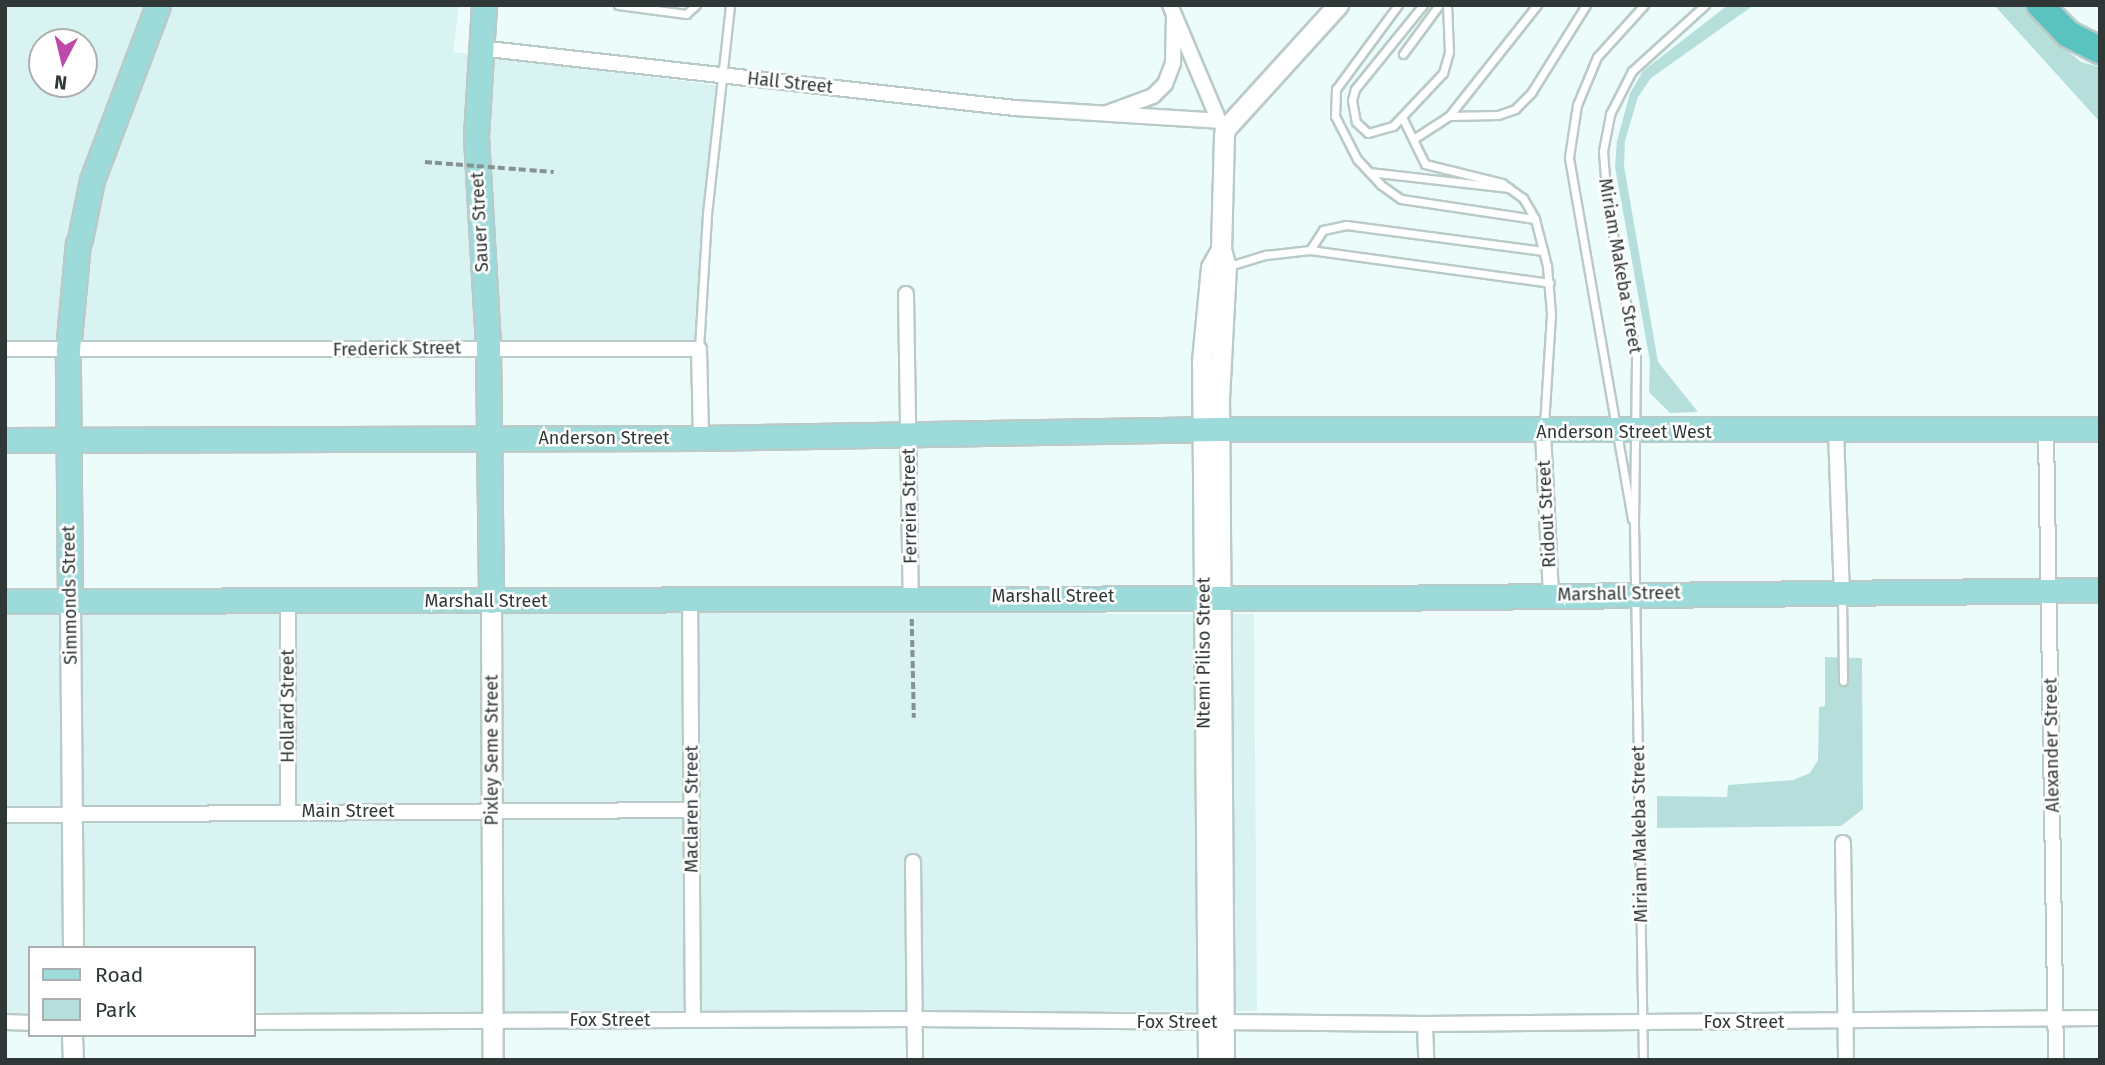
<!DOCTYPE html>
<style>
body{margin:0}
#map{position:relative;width:2105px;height:1065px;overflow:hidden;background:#ebfcfb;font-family:"Fira Sans",sans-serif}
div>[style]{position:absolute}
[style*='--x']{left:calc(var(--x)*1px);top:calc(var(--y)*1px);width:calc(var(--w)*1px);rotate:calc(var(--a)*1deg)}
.built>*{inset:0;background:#d8f3f1}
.green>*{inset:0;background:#b6dfdc}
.path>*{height:3.5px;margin-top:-1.75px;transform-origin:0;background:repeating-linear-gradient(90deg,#869291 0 7px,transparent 0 10.5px)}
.roads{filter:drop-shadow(2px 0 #b9cac8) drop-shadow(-2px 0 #b9cac8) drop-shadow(0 2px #b9cac8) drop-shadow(0 -2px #b9cac8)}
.lane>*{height:7px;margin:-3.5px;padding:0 3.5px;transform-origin:3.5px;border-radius:3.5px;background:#fff}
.street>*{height:14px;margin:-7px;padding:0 7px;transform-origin:7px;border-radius:7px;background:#fff}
.secondary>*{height:19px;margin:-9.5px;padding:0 9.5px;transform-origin:9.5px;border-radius:9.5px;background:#fff}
.primary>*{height:23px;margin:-11.5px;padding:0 11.5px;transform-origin:11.5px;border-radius:11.5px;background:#9cdbd9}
.highway>*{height:26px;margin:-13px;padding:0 13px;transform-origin:13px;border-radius:13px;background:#5ac3bf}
.path-bridge>*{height:3.5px;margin-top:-1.75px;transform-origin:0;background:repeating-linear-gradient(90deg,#869291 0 7px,transparent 0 10.5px)}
span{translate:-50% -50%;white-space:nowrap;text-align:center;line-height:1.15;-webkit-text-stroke:5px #fff;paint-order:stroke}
.street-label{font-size:18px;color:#303737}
.frame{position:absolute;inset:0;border:7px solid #303737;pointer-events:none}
.legend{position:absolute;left:28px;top:946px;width:228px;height:91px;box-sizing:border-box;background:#fff;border:2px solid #acafaf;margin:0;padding:9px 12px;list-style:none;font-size:21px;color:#303737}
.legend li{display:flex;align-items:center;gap:14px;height:35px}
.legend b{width:35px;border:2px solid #acafaf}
.north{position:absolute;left:28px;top:28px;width:70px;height:70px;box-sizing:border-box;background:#fff;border:2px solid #acafaf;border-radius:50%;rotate:187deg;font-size:19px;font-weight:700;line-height:28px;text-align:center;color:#303737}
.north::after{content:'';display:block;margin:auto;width:24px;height:32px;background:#bc4aa6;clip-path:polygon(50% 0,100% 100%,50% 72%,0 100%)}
</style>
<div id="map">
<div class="built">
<div style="clip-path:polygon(evenodd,5px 5px,459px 5px,453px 52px,722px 86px,700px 340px,5px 342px,5px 5px,42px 42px,84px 42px,84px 84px,42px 84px,42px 42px)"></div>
<div style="clip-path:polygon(5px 612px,1254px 614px,1257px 1011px,254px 1012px,254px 948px,30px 948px,30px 1013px,5px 1013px)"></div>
</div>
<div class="green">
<div style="clip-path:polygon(1728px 5px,1754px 5px,1651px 78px,1638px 97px,1625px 141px,1624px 166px,1658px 362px,1698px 412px,1670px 413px,1649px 392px,1650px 361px,1615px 167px,1617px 141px,1630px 93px,1643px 71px)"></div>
<div style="clip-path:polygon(1994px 5px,2026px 5px,2039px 27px,2081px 62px,2100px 67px,2100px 122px)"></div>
<div style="clip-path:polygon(1825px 657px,1862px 658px,1863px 809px,1841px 826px,1657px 828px,1657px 796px,1727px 797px,1728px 785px,1793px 780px,1810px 773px,1818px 760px,1819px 707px,1825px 706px)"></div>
</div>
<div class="path">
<div style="--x:912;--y:619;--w:99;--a:88.8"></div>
</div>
<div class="roads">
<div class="lane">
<div style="--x:618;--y:5;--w:69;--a:7.5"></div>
<div style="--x:686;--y:14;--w:13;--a:-42"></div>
<div style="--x:1398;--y:5;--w:104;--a:126.4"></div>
<div style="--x:1336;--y:89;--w:27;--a:92"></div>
<div style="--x:1335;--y:116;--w:48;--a:62.9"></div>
<div style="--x:1357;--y:159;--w:35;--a:47"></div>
<div style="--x:1381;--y:185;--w:24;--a:35"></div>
<div style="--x:1401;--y:199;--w:135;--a:8.5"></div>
<div style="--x:1423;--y:5;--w:108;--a:129"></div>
<div style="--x:1355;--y:89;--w:11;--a:105"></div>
<div style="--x:1352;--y:100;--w:22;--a:80"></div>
<div style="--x:1356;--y:122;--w:16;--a:43"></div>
<div style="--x:1368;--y:133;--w:26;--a:-16"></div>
<div style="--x:1393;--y:126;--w:73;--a:-46.7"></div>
<div style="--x:1443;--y:73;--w:22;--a:-74"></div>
<div style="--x:1449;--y:52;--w:47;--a:-92.4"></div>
<div style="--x:1403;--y:54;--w:61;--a:-53.7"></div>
<div style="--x:1449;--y:116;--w:142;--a:-51.6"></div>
<div style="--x:1402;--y:117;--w:52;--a:63.9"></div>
<div style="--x:1425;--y:164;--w:79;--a:13.9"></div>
<div style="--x:1502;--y:183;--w:26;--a:36"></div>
<div style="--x:1523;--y:198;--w:24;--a:60"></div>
<div style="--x:1535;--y:219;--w:49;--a:75.7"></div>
<div style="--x:1547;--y:266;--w:48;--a:85.2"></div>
<div style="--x:1551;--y:314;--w:111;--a:93.6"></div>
<div style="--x:1415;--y:138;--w:40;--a:-32.9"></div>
<div style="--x:1449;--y:116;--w:49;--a:-1.2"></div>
<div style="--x:1498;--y:115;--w:18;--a:-19"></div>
<div style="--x:1515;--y:109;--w:23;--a:-45"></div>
<div style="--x:1531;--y:93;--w:104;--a:-58"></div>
<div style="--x:1369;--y:172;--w:141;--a:6.5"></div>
<div style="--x:1310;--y:250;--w:24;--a:-57"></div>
<div style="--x:1323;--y:230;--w:24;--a:-12"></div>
<div style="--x:1346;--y:225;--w:199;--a:7.5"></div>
<div style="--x:1229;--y:266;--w:39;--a:-17"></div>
<div style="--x:1266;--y:255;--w:44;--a:-6.5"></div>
<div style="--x:1310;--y:250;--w:242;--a:7.8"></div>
<div style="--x:699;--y:349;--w:135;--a:-86.6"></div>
<div style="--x:707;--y:214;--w:210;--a:-83.7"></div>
<div style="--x:1632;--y:519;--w:367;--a:-99.9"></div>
<div style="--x:1569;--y:157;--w:53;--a:-81.3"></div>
<div style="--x:1577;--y:105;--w:52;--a:-67.4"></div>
<div style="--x:1597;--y:57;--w:70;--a:-47.9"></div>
<div style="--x:1842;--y:596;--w:85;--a:89.3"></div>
<div style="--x:1643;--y:1060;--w:537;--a:-90.96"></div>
<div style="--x:1634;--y:523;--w:167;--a:-89.3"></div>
<div style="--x:1636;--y:356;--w:156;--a:-100.7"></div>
<div style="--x:1607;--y:203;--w:52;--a:-94.4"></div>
<div style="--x:1603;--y:151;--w:38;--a:-79"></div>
<div style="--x:1610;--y:114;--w:48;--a:-62.9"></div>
<div style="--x:1632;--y:71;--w:98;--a:-42.1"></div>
</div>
<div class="street">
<div style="--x:1170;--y:5;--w:126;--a:67.1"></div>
<div style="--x:479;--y:48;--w:539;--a:6.39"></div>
<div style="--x:1015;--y:108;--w:204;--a:3.6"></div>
<div style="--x:1219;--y:121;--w:10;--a:53"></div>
<div style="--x:1107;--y:113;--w:49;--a:-20.3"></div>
<div style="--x:1153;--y:96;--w:17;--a:-45"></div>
<div style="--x:1165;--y:84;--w:22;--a:-69"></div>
<div style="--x:1173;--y:63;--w:47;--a:-88.8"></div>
<div style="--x:906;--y:294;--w:303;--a:89.1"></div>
<div style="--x:5;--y:349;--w:694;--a:0"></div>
<div style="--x:699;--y:349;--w:89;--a:88.7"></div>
<div style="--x:2046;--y:430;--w:630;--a:89.09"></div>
<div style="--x:1543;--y:432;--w:163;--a:87.2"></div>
<div style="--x:1836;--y:432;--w:160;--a:87.9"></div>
<div style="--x:690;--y:598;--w:422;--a:89.6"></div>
<div style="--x:288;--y:810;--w:209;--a:-90"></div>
<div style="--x:5;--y:815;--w:687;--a:-0.42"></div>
<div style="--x:1843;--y:843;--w:217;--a:89.2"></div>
<div style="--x:913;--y:862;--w:198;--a:89.4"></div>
<div style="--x:5;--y:1022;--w:25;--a:2"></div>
<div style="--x:254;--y:1022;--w:661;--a:-0.26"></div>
<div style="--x:915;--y:1019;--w:510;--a:0.56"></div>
<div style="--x:1425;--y:1024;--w:675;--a:-0.51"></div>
<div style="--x:1425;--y:1024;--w:36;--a:88"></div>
</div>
<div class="secondary">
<div style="--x:70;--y:601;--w:347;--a:89.5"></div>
<div style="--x:491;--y:601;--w:459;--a:89.8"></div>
<div style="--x:72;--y:1035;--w:25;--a:88"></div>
<div style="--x:1208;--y:1060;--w:699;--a:-90.49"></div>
<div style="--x:1202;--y:361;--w:94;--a:-84.5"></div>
<div style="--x:1211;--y:267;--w:20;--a:-60"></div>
<div style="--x:1224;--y:1060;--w:661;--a:-90.43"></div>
<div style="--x:1219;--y:399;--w:132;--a:-87"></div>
<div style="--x:1226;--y:267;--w:18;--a:-106"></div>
<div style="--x:1221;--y:250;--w:114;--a:-88.5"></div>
<div style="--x:1224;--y:136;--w:7;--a:-82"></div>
<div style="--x:1225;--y:129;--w:168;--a:-47.7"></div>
</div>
<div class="primary">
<div style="--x:484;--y:5;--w:132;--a:93.5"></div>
<div style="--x:476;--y:137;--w:211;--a:86.7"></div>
<div style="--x:488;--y:348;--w:253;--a:89.3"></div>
<div style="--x:80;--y:239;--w:60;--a:-78.5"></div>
<div style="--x:92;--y:180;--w:187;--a:-69.3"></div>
<div style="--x:5;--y:440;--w:696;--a:-0.16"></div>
<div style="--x:701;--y:438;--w:518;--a:-1"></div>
<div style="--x:1219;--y:429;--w:881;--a:0"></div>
<div style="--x:5;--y:601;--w:1369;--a:-0.13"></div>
<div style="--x:1374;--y:598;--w:726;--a:-0.63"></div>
<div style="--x:70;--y:601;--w:251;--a:-90.5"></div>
<div style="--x:68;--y:350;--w:107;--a:-84.7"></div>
</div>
<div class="highway">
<div style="--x:2040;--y:5;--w:40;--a:46"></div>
<div style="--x:2068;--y:34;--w:36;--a:27"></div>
</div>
</div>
<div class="path-bridge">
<div style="--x:425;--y:162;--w:129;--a:4.4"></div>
</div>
<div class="street-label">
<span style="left:790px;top:83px;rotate:6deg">Hall Street</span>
<span style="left:480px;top:222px;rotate:-93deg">Sauer Street</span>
<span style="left:1620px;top:266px;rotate:80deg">Miriam Makeba Street</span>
<span style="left:397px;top:349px;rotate:-1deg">Frederick Street</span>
<span style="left:1624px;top:432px">Anderson Street West</span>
<span style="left:604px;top:438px">Anderson Street</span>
<span style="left:910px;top:506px;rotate:-91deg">Ferreira Street</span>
<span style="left:1547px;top:514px;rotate:-93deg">Ridout Street</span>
<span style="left:1619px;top:594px;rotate:-1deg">Marshall Street</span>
<span style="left:70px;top:595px;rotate:-91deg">Simmonds Street</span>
<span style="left:1053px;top:596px">Marshall Street</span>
<span style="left:486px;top:601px">Marshall Street</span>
<span style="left:1204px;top:653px;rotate:-90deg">Ntemi Piliso Street</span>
<span style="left:288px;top:706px;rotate:-90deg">Hollard Street</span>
<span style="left:2052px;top:745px;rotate:-91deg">Alexander Street</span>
<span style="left:492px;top:750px;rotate:-90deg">Pixley Seme Street</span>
<span style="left:692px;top:809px;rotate:-90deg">Maclaren Street</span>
<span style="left:348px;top:811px">Main Street</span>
<span style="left:1640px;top:834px;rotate:-91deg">Miriam Makeba Street</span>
<span style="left:610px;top:1020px">Fox Street</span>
<span style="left:1177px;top:1022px">Fox Street</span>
<span style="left:1744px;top:1022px">Fox Street</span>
</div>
<div class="frame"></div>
<ul class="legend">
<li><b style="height:9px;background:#9cdbd9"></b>Road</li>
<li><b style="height:19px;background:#b6dfdc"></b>Park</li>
</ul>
<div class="north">N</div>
</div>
